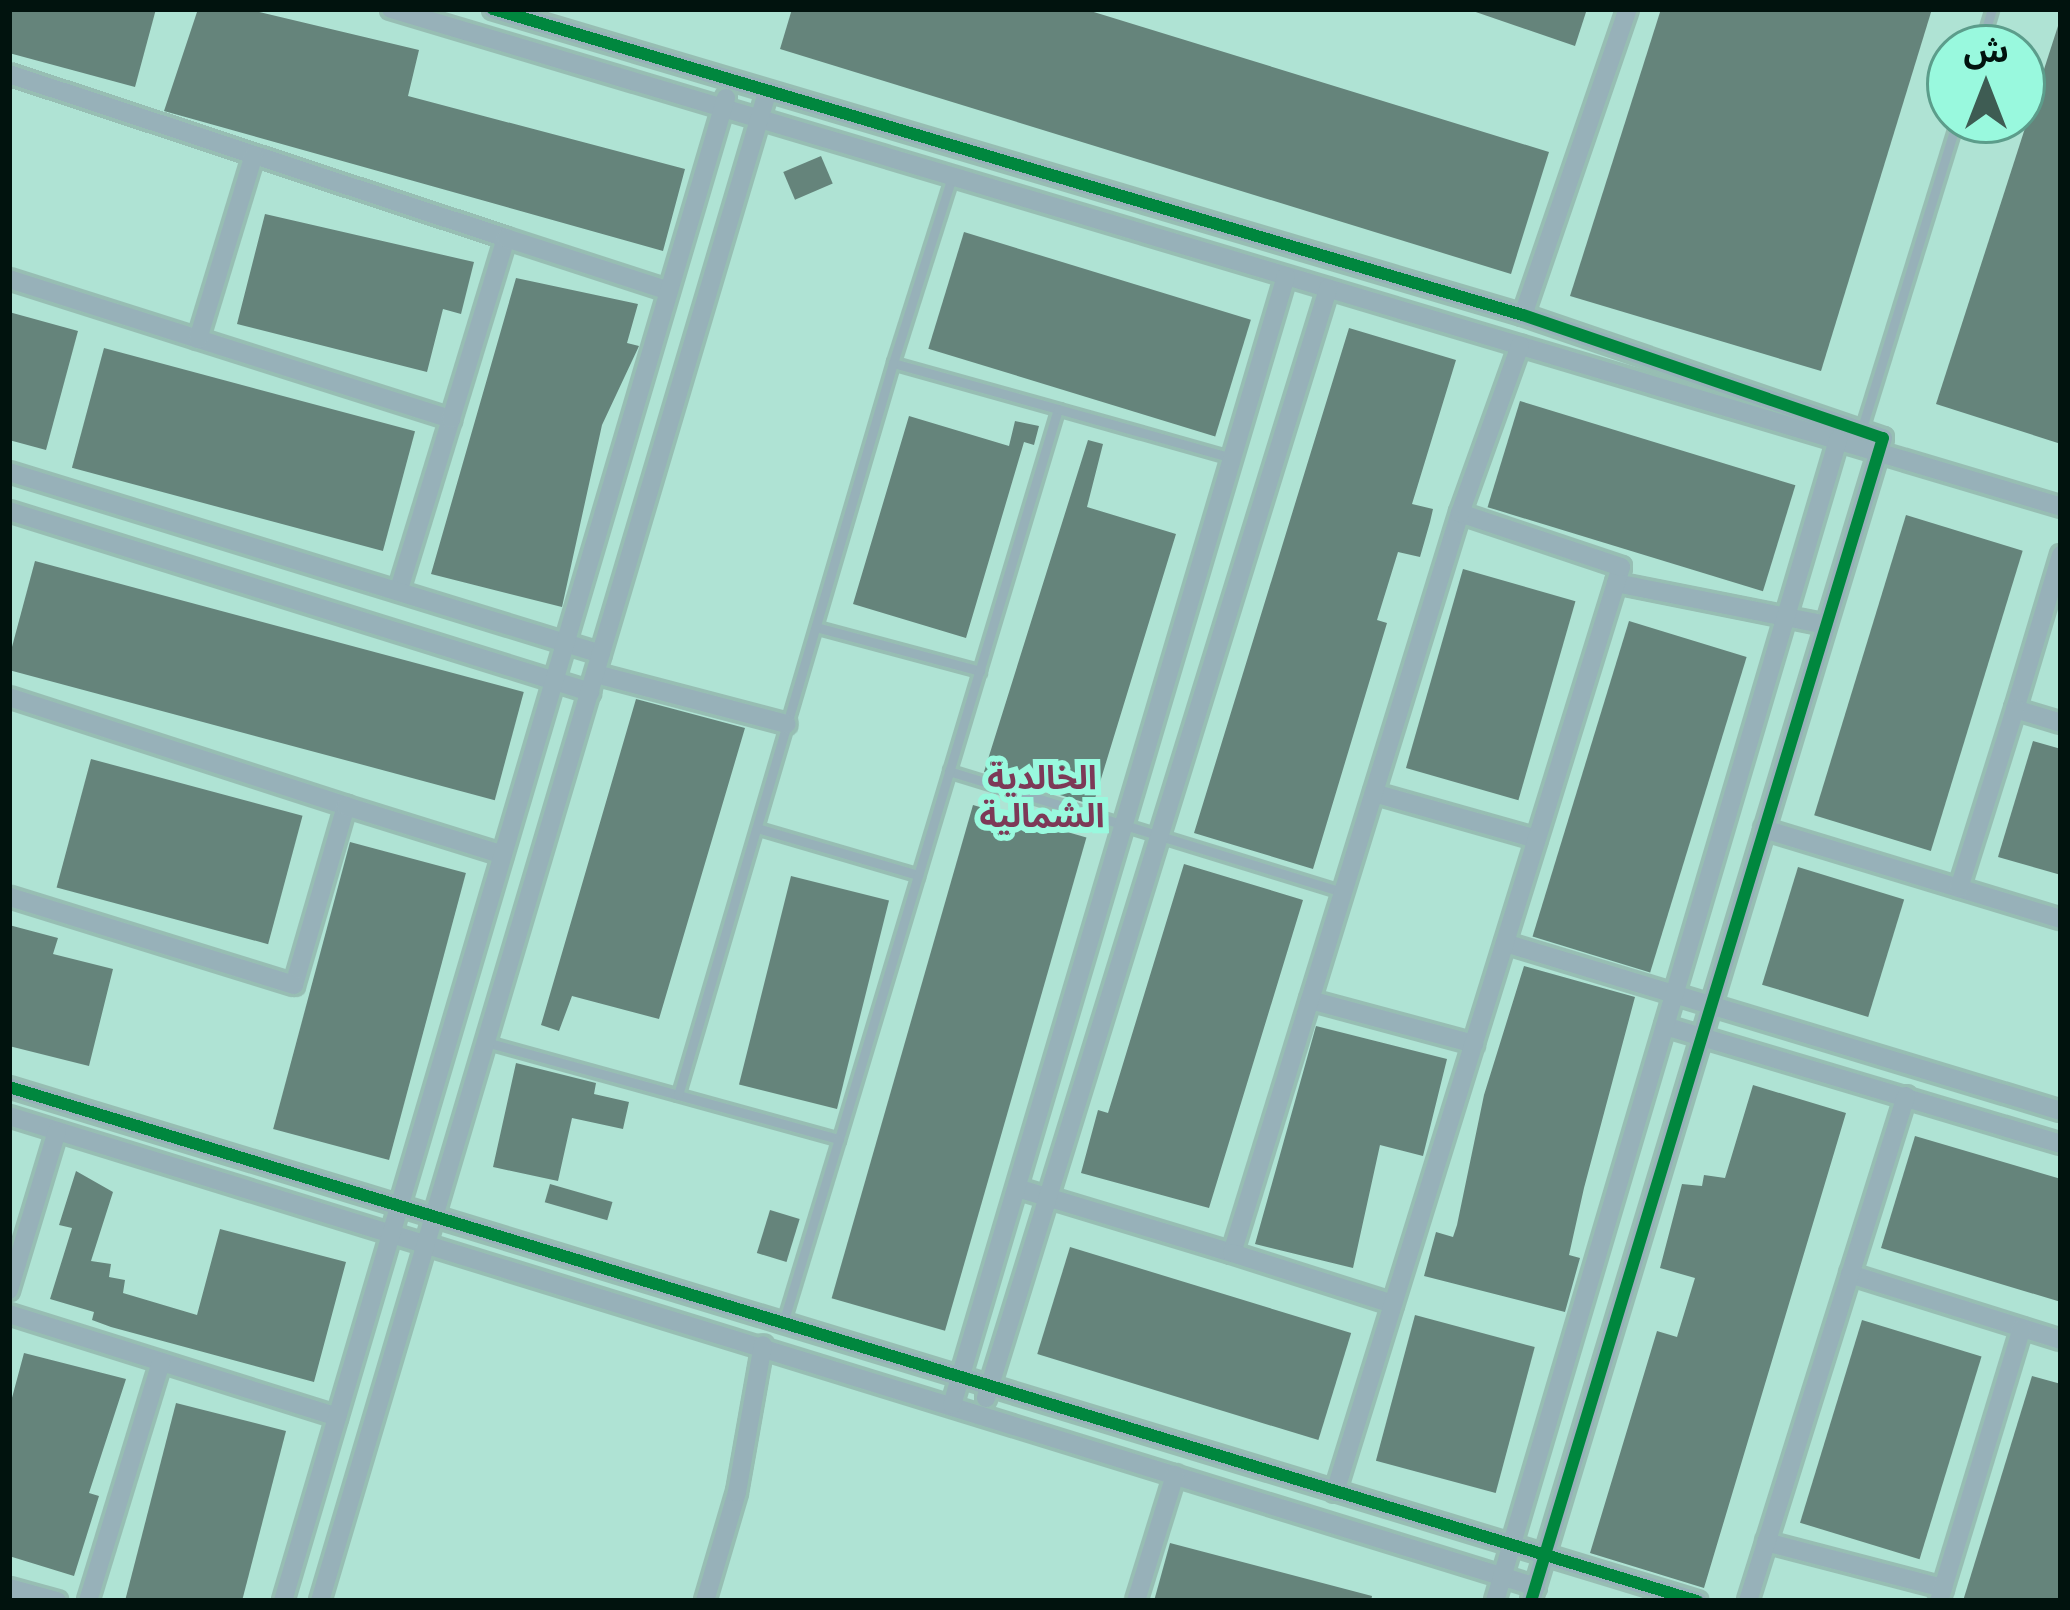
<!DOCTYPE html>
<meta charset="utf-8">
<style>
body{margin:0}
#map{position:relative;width:2070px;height:1610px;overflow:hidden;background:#afe3d4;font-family:"Libre Baskerville","Noto Sans Arabic",serif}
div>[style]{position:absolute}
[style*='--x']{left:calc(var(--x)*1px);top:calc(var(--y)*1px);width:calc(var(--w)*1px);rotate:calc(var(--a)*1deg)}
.building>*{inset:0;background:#65847b;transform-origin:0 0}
.roads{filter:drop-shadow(3px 0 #97beb3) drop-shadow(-3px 0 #97beb3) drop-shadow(0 3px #97beb3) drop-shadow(0 -3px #97beb3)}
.lane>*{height:9px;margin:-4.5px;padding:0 4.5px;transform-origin:4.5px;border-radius:4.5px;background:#97b1b9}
.street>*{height:18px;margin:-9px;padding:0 9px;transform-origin:9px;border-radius:9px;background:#97b1b9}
.cycleway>*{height:12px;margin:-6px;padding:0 6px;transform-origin:6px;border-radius:6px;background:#00873e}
span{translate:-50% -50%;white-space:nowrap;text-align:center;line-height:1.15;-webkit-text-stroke:12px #99f9de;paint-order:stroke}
.neighbourhood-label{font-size:33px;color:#7d3957;font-weight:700}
.frame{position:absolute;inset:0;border:12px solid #01130e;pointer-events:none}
.north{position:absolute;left:1926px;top:24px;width:120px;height:120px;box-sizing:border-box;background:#99f9de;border:3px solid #5c9d8b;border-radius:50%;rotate:0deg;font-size:33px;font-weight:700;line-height:48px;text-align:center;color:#01130e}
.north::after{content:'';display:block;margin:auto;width:42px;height:54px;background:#3e5c53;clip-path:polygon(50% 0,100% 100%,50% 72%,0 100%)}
</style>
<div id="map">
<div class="building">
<div style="clip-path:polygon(9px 9px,156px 9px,135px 87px,9px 53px)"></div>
<div style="clip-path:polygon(198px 9px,247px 9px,419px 50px,408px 96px,685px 169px,663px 251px,164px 111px)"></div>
<div style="clip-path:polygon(792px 9px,1084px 9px,1549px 152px,1511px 274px,780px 49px)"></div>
<div style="clip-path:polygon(1467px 9px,1587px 9px,1575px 46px)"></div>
<div style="clip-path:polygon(1661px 9px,1932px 9px,1821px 371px,1570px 296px)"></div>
<div style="clip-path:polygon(2058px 26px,2061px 26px,2061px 444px,1936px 404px)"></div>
<div style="left:821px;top:156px;width:30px;height:41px;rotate:67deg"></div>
<div style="clip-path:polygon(265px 214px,474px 262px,461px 314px,443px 309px,427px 372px,237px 324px)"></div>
<div style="left:964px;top:232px;width:300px;height:122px;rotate:17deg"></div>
<div style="clip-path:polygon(516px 278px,638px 304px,627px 343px,639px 346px,602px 425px,562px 607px,431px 574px)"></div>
<div style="clip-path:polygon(9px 312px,78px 331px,46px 450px,9px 440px)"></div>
<div style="clip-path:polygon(1349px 328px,1456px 360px,1412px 504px,1433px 509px,1430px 522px,1420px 557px,1398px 552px,1377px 620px,1387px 623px,1313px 869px,1194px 833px)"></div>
<div style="left:104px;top:348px;width:322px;height:124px;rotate:15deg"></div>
<div style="left:1520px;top:401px;width:288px;height:111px;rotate:17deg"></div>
<div style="clip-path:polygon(909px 416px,1009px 446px,1015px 421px,1039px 426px,1034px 445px,1024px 442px,966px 638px,853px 604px)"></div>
<div style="clip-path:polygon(1088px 440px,1103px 444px,1087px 507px,1176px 534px,1093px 805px,984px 772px)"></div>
<div style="left:1906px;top:515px;width:122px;height:314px;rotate:17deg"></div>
<div style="left:35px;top:561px;width:506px;height:112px;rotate:15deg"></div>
<div style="left:1463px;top:569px;width:117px;height:207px;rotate:16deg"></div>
<div style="left:1629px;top:621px;width:123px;height:330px;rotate:17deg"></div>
<div style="clip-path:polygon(636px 699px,745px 728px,659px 1019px,572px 996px,559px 1031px,541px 1025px)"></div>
<div style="clip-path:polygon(2033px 741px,2061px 749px,2061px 875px,1998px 857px)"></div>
<div style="left:91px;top:759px;width:219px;height:133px;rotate:15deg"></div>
<div style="left:973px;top:805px;width:118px;height:513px;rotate:16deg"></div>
<div style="left:350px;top:842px;width:120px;height:297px;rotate:15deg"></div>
<div style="clip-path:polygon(1184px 864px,1303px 900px,1209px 1208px,1081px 1173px,1098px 1110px,1108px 1113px)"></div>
<div style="left:1798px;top:867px;width:111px;height:123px;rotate:17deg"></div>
<div style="left:791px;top:876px;width:101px;height:215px;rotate:14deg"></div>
<div style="clip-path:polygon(9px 925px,58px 938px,53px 954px,113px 969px,89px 1066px,9px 1046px)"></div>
<div style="clip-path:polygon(1524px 966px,1635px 997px,1584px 1188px,1569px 1255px,1580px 1258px,1565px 1312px,1424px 1276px,1436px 1232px,1453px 1237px,1457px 1225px,1484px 1095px)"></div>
<div style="clip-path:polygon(1316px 1026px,1447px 1059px,1423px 1156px,1380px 1145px,1353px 1268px,1255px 1244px)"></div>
<div style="clip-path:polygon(516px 1063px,596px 1083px,594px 1094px,629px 1102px,623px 1129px,572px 1118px,558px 1181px,493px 1167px)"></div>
<div style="clip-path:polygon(1753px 1085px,1846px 1113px,1704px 1588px,1590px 1553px,1657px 1331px,1677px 1337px,1695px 1278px,1660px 1268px,1682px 1184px,1702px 1186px,1704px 1175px,1725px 1178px)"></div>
<div style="clip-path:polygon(1915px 1136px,2061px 1179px,2061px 1302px,1881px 1248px)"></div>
<div style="clip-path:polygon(76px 1171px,113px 1192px,91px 1261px,111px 1264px,109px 1277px,125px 1280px,123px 1293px,197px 1315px,220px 1229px,346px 1262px,314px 1382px,111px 1327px,92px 1320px,94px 1312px,50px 1299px,72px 1228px,59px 1225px)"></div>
<div style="left:550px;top:1184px;width:65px;height:19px;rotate:16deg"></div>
<div style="left:770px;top:1210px;width:31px;height:45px;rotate:17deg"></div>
<div style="left:1070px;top:1247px;width:294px;height:112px;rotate:17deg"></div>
<div style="left:1415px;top:1315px;width:124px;height:151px;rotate:15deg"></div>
<div style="left:1862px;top:1320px;width:125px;height:212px;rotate:17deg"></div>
<div style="clip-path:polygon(24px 1353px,126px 1379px,89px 1493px,99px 1496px,74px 1576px,9px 1556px,9px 1409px)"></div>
<div style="clip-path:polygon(2032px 1376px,2061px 1384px,2061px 1601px,1963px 1601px)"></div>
<div style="clip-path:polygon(176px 1403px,286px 1431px,242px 1601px,125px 1601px)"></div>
<div style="clip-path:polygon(1170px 1543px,1372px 1596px,1371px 1601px,1154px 1601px)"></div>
</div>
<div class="roads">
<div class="lane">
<div style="--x:1980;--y:48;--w:41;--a:-72.9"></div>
<div style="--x:952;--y:177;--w:195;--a:107.6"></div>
<div style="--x:893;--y:363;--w:171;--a:15.6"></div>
<div style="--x:1861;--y:431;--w:325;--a:-72.8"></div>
<div style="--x:816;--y:627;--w:170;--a:15"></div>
<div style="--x:949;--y:771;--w:412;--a:17.1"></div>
<div style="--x:757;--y:828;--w:168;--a:16.3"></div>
<div style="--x:486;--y:1042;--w:366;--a:15.4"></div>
<div style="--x:839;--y:1139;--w:762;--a:-73.3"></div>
<div style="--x:1058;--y:409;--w:181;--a:15.7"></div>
<div style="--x:678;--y:1095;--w:763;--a:-73.63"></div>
<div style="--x:783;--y:1323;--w:192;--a:-73.1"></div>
</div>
<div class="street">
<div style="--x:391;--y:9;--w:1743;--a:16.6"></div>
<div style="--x:493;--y:9;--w:1074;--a:16.55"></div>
<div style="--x:1523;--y:315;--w:380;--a:18.9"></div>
<div style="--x:1883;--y:438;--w:1215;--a:106.84"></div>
<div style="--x:9;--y:74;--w:523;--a:18.26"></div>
<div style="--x:9;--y:279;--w:464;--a:17.6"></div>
<div style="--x:451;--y:419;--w:178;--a:107"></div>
<div style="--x:1523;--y:315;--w:324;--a:-71.1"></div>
<div style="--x:198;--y:339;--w:192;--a:-73.1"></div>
<div style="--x:451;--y:419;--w:189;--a:-73.1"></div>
<div style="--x:506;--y:238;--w:171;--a:18"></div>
<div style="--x:9;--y:472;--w:619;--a:17.09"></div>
<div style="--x:9;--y:511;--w:609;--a:17.3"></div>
<div style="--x:2061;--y:555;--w:161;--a:106.6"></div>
<div style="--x:2015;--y:709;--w:48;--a:16.9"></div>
<div style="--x:1616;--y:583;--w:210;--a:11.3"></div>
<div style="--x:596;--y:674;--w:197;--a:14.7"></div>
<div style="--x:9;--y:697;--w:354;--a:17.9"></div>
<div style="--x:346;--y:806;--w:186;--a:106.2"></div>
<div style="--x:294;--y:985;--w:298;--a:-162.8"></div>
<div style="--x:1374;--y:793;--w:169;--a:15.8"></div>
<div style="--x:346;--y:806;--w:164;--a:17.3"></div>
<div style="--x:1764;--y:829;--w:310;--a:16.9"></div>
<div style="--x:1959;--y:888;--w:188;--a:-72.6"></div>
<div style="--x:1505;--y:943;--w:581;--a:16.81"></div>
<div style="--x:1310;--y:1000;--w:170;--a:15"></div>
<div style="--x:1665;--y:1026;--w:413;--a:16.6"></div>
<div style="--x:9;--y:1087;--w:1765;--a:16.94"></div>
<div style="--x:9;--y:1116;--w:1598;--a:17.14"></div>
<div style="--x:1017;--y:1188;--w:225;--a:16.8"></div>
<div style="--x:1232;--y:1253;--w:774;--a:-72.88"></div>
<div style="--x:1232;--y:1253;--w:169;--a:17.6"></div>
<div style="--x:1850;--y:1274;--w:221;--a:17.4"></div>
<div style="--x:9;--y:1290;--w:166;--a:-73.2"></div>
<div style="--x:9;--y:1314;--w:344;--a:17.4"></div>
<div style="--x:986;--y:1398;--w:1161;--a:-72.86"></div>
<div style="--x:952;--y:1405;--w:1177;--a:-73.52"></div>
<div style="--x:1335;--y:1492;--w:968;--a:-72.82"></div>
<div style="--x:1621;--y:567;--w:170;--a:-161.5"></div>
<div style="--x:1460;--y:513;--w:178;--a:-70.3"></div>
<div style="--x:1766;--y:1542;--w:183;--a:14.6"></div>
<div style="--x:9;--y:1588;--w:50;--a:15.2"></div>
<div style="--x:88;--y:1601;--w:250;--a:-73"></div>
<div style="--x:283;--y:1601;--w:1567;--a:-73.58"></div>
<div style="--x:320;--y:1601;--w:1573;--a:-73.49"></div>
<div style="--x:705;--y:1601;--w:114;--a:-73.6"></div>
<div style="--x:737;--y:1492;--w:149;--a:-80"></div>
<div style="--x:1136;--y:1601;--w:132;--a:-72.8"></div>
<div style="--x:1495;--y:1601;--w:1211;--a:-73.54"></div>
<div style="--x:1748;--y:1601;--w:529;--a:-72.63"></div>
<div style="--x:1939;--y:1601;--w:285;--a:-73.1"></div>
</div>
</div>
<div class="cycleway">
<div style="--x:493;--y:9;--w:1074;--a:16.55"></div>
<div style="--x:1523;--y:315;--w:380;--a:18.9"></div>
<div style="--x:1883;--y:438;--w:1215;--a:106.84"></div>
<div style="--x:9;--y:1087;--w:1765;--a:16.94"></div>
</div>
<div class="neighbourhood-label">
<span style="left:1042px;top:797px">الخالدية<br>الشمالية</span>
</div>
<div class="frame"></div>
<div class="north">ش</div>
</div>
